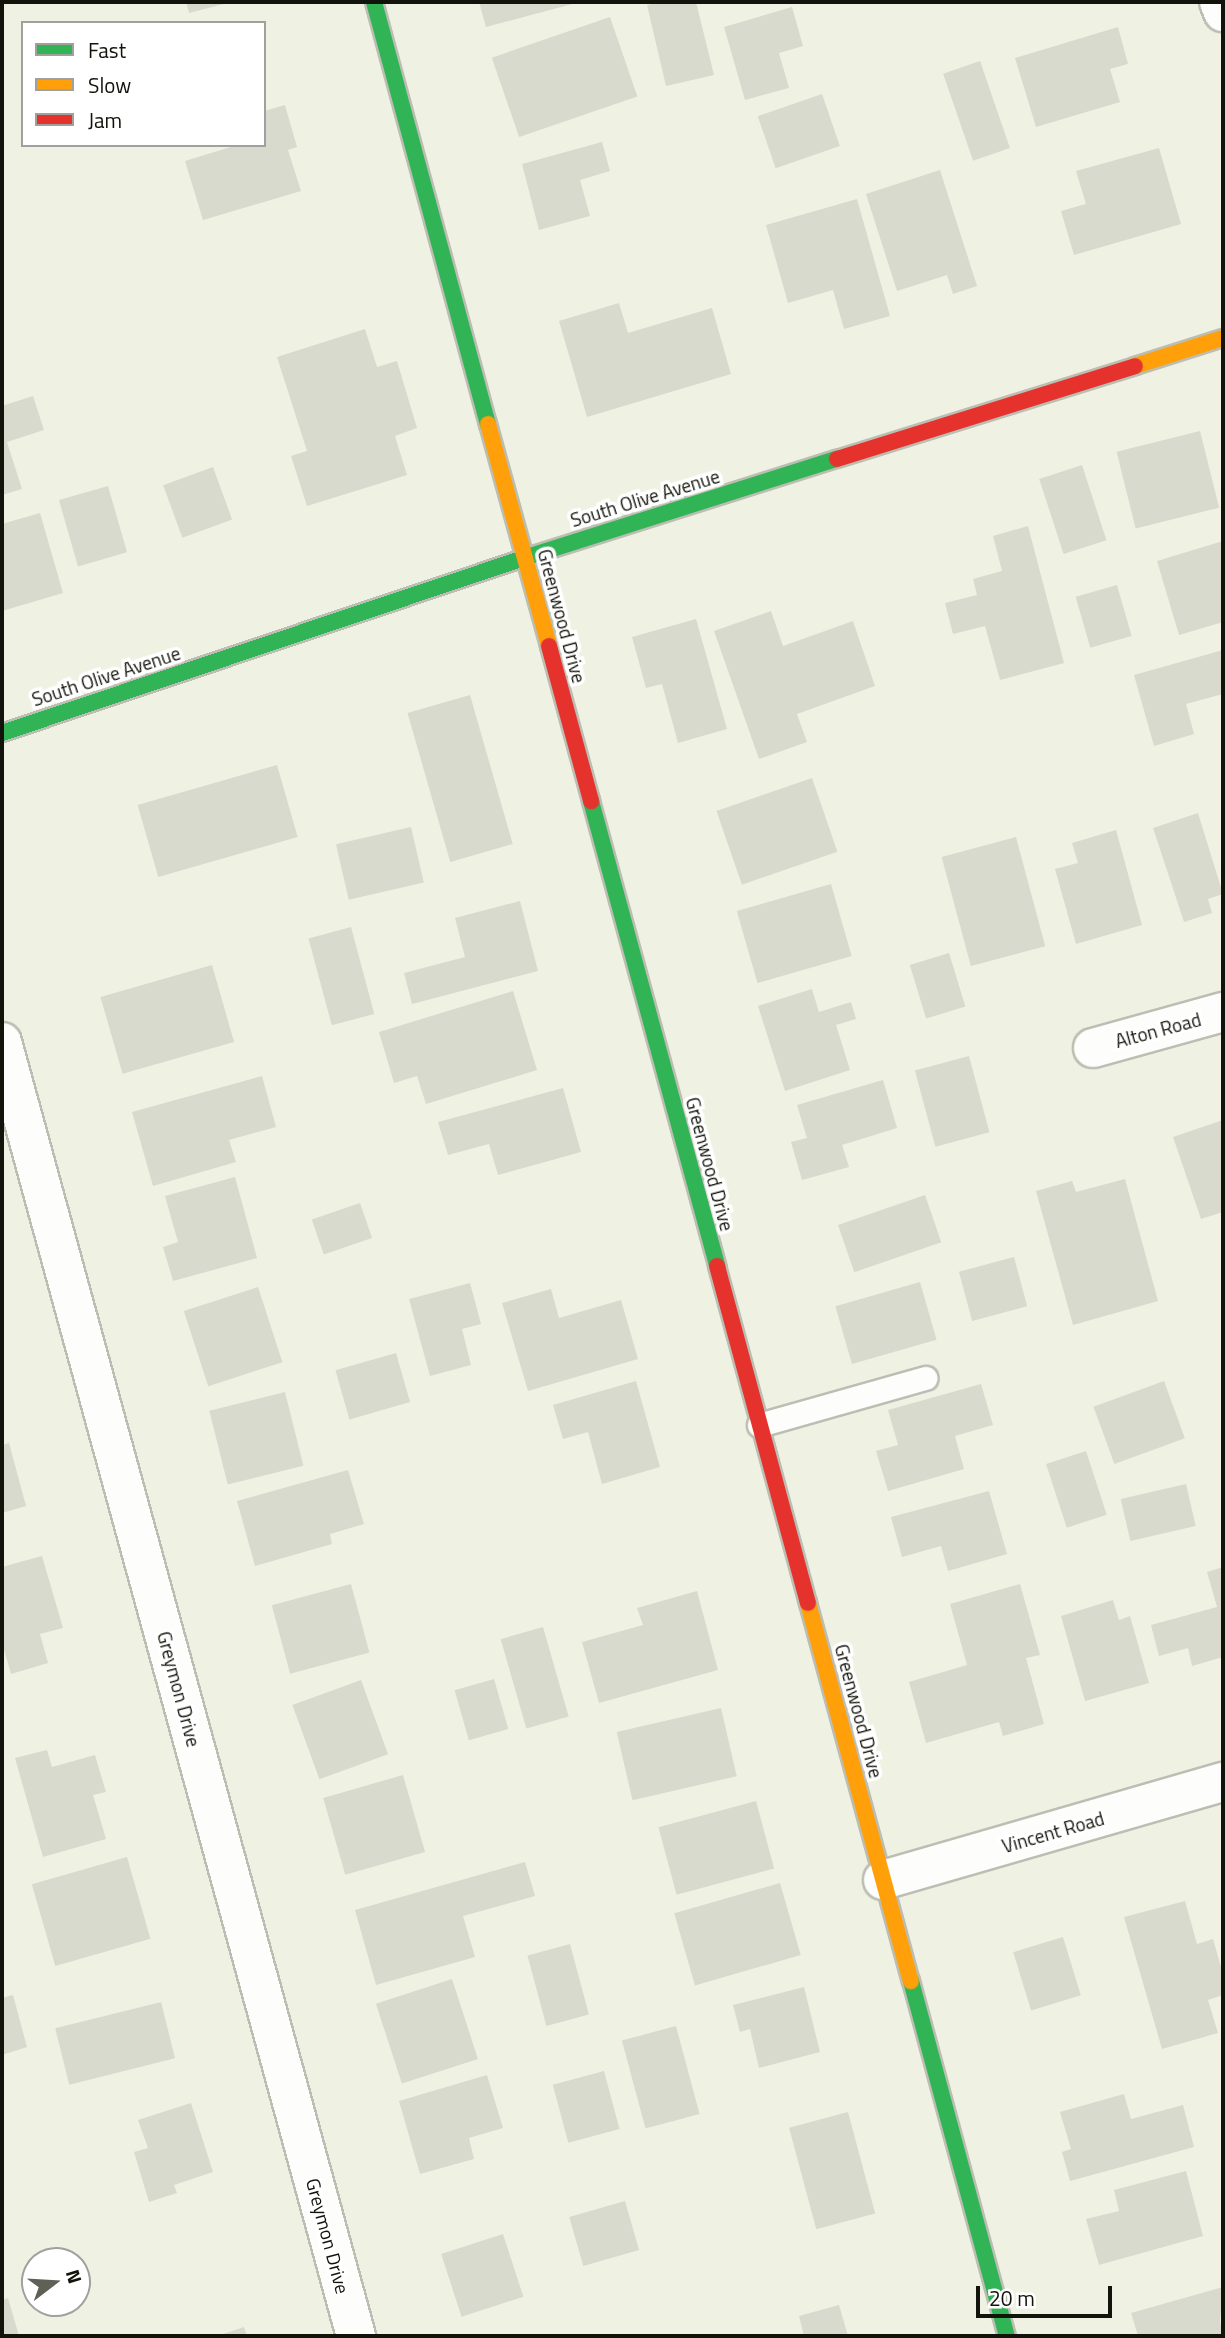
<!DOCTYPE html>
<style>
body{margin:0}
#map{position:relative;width:1225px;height:2338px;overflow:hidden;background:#eff1e3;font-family:"Titillium Web",sans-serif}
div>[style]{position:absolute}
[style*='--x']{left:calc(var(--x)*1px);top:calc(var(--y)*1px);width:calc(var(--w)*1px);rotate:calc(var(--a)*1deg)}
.building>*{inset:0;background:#d8dace;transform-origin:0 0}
.roads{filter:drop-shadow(2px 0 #bcbeb3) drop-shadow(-2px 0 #bcbeb3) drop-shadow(0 2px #bcbeb3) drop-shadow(0 -2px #bcbeb3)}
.lane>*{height:23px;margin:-11.5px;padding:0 11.5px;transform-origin:11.5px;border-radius:11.5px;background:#fdfdfb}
.street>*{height:38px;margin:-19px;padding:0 19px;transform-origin:19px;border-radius:19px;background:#fdfdfb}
.fast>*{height:16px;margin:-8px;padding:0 8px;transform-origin:8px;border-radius:8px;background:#30b455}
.slow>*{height:16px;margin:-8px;padding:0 8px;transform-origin:8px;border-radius:8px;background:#ff9f0a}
.jam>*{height:16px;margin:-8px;padding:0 8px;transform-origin:8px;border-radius:8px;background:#e5322d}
span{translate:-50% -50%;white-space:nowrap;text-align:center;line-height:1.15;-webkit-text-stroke:7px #fff;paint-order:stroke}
.street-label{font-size:19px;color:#12130a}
.frame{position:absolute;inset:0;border:4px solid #12130a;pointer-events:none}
.legend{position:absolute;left:21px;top:21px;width:245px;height:126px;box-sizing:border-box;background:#fff;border:2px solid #a0a19d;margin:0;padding:9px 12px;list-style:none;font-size:21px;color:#12130a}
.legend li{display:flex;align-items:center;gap:14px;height:35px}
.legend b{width:35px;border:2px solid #a0a19d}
.north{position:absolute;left:21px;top:2247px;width:70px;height:70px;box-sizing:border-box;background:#fff;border:2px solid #a0a19d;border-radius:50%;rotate:73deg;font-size:19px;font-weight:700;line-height:28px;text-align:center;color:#12130a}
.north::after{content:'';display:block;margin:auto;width:24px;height:32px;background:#5f6156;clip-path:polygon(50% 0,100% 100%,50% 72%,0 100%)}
.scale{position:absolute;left:976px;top:2286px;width:136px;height:32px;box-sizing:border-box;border:4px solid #12130a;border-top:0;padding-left:9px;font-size:21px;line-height:24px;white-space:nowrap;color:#12130a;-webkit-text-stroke:5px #fff;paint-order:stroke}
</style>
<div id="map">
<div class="building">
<div style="clip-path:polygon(186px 2px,228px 2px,228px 3px,189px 13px)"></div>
<div style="clip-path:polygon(479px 2px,576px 2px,576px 3px,486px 27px)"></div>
<div style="clip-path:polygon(659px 2px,696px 2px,714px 75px,666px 86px,647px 5px)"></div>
<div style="clip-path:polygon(792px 7px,803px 46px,779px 53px,789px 88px,745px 100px,724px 27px)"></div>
<div style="left:610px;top:17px;width:84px;height:125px;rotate:71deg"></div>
<div style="clip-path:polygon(1118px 27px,1128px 64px,1110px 69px,1120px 102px,1036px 127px,1015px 58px)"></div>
<div style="left:980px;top:61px;width:92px;height:39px;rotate:71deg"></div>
<div style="left:822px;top:94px;width:55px;height:68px;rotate:71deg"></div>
<div style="clip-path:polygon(285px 105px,297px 147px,288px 150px,301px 191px,203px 220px,185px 161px,237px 145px,264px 145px,264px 111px)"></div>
<div style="clip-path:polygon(602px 142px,610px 171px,580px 180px,590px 216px,539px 230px,522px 164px)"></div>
<div style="clip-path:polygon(1159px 148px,1181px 224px,1074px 255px,1061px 211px,1086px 204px,1076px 171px)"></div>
<div style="clip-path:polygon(940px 170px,977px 286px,953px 294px,947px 275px,897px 291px,866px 194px)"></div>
<div style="clip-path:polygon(857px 199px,890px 316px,844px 329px,833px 290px,788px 303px,766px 225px)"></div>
<div style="clip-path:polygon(619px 303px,628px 333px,712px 308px,731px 374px,587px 417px,559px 321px)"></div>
<div style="clip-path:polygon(365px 329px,377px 367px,397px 361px,417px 428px,395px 436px,407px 475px,307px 506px,291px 456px,307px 451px,277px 357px)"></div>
<div style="clip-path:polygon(33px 396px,44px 430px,7px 442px,22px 489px,2px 495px,2px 406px)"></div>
<div style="left:1200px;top:431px;width:79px;height:86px;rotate:76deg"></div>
<div style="left:1082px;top:465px;width:79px;height:45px;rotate:72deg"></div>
<div style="left:213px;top:467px;width:56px;height:53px;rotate:70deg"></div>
<div style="left:108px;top:486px;width:69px;height:51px;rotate:74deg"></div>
<div style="clip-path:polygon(40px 513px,63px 593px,2px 611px,2px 524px)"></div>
<div style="clip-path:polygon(1028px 526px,1064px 663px,1000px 680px,985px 626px,953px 634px,945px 603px,977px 595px,973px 579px,1002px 571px,993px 536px)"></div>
<div style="clip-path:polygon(1223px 541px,1223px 622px,1179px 635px,1157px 561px)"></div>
<div style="left:1117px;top:585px;width:53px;height:43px;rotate:74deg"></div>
<div style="clip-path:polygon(771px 611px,783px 646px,853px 621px,875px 686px,797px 714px,807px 742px,759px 759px,714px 631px)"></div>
<div style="clip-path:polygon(696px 619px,727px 729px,678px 743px,662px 684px,646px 688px,632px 637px)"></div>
<div style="clip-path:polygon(1223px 650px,1223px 694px,1186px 704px,1194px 734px,1154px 746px,1134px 675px)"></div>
<div style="left:470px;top:695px;width:155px;height:65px;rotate:74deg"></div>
<div style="left:277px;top:765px;width:75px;height:145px;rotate:74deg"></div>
<div style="left:812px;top:778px;width:78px;height:101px;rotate:71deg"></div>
<div style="clip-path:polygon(1198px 813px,1223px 894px,1208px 899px,1212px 913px,1184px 922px,1153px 828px)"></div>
<div style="left:411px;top:827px;width:57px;height:77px;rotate:77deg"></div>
<div style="clip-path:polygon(1116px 830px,1142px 925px,1076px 944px,1055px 869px,1078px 863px,1072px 843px)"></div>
<div style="left:1016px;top:837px;width:113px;height:77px;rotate:75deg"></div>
<div style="left:831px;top:884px;width:75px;height:98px;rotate:74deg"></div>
<div style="clip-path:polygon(520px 901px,538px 971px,412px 1004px,404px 973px,465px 957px,455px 918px)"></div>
<div style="left:351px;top:927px;width:90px;height:44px;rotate:75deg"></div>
<div style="left:949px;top:953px;width:56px;height:41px;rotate:73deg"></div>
<div style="left:212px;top:965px;width:80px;height:116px;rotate:74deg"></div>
<div style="clip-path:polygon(812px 989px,819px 1012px,851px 1002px,856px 1019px,836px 1025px,850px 1070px,785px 1091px,758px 1006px)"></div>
<div style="clip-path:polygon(513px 991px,537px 1070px,426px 1104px,417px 1076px,394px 1083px,379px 1032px)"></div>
<div style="left:969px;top:1056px;width:79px;height:56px;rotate:75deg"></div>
<div style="clip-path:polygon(262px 1076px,276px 1127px,229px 1140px,236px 1162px,153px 1186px,132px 1112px)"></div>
<div style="clip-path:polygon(883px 1080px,897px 1128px,842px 1145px,849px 1167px,802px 1180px,791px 1142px,807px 1138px,797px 1105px)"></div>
<div style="clip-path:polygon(563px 1088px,581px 1152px,498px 1175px,489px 1144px,448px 1155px,438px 1122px)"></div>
<div style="clip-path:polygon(1223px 1120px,1223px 1212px,1201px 1219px,1173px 1137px)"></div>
<div style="clip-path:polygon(235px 1177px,257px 1258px,173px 1281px,163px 1247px,178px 1242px,165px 1196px)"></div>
<div style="clip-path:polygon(1125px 1179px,1158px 1301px,1073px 1325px,1036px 1191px,1072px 1181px,1076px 1192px)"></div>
<div style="left:925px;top:1195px;width:50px;height:92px;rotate:71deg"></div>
<div style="left:360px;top:1203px;width:37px;height:51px;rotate:71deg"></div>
<div style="left:1014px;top:1257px;width:51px;height:57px;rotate:75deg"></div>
<div style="left:920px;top:1282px;width:60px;height:88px;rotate:74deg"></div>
<div style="clip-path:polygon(470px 1283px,481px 1324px,462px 1329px,471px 1365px,430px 1376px,409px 1299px)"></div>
<div style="left:258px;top:1287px;width:79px;height:78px;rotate:72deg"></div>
<div style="clip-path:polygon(551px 1289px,559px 1318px,621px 1300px,638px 1359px,528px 1391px,502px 1303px)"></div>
<div style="left:396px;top:1353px;width:51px;height:63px;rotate:74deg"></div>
<div style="clip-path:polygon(636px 1381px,660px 1467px,602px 1484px,588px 1432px,563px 1439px,553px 1405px)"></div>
<div style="left:1164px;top:1381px;width:61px;height:75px;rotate:70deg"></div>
<div style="clip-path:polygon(981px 1384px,993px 1425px,955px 1436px,964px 1469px,888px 1491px,876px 1451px,898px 1445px,888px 1410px)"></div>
<div style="left:285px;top:1392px;width:76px;height:78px;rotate:76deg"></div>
<div style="clip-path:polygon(9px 1443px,26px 1506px,2px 1513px,2px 1445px)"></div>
<div style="left:1086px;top:1451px;width:67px;height:42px;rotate:72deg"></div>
<div style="clip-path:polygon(348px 1470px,364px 1524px,330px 1534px,332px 1544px,255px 1566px,237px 1501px)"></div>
<div style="left:1186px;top:1484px;width:43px;height:67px;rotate:77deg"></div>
<div style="clip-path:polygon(989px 1491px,1007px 1554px,948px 1571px,941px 1546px,902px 1557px,891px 1517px)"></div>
<div style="clip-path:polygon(42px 1556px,63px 1628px,40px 1634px,48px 1663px,11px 1674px,2px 1642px,2px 1567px)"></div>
<div style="clip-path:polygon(1223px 1567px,1223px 1657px,1192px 1666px,1188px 1648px,1159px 1656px,1151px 1625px,1217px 1607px,1207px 1572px)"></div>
<div style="left:351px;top:1584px;width:71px;height:82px;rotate:75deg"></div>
<div style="clip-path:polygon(1020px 1584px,1040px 1655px,1026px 1658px,1044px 1724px,1003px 1736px,999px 1722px,926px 1743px,909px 1682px,967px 1665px,950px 1604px)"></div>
<div style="clip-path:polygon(697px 1591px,718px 1670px,599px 1703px,582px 1642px,643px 1625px,637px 1608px)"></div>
<div style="clip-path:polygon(1113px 1600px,1119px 1620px,1130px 1616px,1149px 1683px,1085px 1701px,1061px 1616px)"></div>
<div style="left:543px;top:1627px;width:93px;height:44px;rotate:74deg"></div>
<div style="left:494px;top:1679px;width:52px;height:41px;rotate:74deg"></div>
<div style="left:361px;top:1680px;width:79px;height:73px;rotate:70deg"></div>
<div style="left:721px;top:1708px;width:70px;height:107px;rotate:77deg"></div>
<div style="clip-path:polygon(47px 1750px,52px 1767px,95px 1755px,106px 1792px,93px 1795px,106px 1839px,43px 1857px,15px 1758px)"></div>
<div style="left:403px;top:1775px;width:80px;height:83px;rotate:74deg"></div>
<div style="left:756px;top:1801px;width:70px;height:101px;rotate:75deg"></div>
<div style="left:127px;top:1857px;width:85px;height:99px;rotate:74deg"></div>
<div style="clip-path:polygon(525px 1862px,535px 1896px,463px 1916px,475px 1957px,376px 1985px,355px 1910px)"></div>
<div style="left:780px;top:1883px;width:75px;height:110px;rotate:74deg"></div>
<div style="clip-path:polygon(1185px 1901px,1197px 1944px,1213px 1939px,1223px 1974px,1223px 1995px,1208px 2000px,1218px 2033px,1162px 2049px,1124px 1917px)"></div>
<div style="left:1063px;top:1937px;width:61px;height:52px;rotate:73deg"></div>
<div style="left:570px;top:1944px;width:73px;height:44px;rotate:75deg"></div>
<div style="left:452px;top:1979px;width:84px;height:80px;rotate:72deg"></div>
<div style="clip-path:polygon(804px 1987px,820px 2052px,759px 2068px,750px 2029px,740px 2032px,733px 2005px)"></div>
<div style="clip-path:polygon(13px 1995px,27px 2047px,2px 2055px,2px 1998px)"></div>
<div style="left:161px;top:2002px;width:58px;height:109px;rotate:76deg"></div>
<div style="left:676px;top:2026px;width:91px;height:56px;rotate:75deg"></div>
<div style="left:604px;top:2071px;width:60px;height:53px;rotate:75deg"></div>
<div style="clip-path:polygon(487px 2075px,503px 2128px,469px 2138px,474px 2159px,420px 2174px,399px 2101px)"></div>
<div style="clip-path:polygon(1124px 2094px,1131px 2119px,1183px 2105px,1194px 2147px,1070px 2181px,1062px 2152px,1071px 2149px,1060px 2112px)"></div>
<div style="clip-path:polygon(191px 2103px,213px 2172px,174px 2185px,177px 2193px,149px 2202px,134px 2152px,148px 2148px,138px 2120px)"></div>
<div style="left:848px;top:2112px;width:105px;height:61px;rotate:75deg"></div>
<div style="clip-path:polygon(1186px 2171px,1203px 2236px,1099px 2265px,1086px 2219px,1119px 2211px,1114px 2190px)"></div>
<div style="left:625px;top:2201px;width:51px;height:58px;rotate:74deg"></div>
<div style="left:503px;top:2234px;width:66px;height:65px;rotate:72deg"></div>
<div style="clip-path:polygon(1223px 2287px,1220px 2321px,1223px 2336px,1138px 2336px,1131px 2313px)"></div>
<div style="clip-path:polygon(8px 2298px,19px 2336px,2px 2336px,2px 2300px)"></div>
<div style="clip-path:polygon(839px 2305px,848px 2336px,804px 2336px,799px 2316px)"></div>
<div style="clip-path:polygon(244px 2327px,247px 2336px,217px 2336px)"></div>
</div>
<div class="roads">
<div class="lane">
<div style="--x:759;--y:1425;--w:173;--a:-15.8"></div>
</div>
<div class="street">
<div style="--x:1219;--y:2;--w:11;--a:68"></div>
<div style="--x:2;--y:1042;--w:1342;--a:74.7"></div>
<div style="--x:1093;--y:1048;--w:135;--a:-15.5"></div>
<div style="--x:883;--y:1880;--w:354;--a:-16.1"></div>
</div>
<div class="fast">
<div style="--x:374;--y:2;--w:437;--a:74.9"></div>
<div style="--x:2;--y:733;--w:551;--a:-18.53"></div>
<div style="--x:524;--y:558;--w:328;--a:-17.6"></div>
<div style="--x:591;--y:801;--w:482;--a:74.8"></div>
<div style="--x:911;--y:1981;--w:368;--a:74.9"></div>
</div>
<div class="slow">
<div style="--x:1135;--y:366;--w:92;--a:-17.7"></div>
<div style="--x:488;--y:424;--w:230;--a:74.6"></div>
<div style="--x:808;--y:1603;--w:392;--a:74.8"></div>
</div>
<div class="jam">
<div style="--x:837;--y:459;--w:312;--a:-17.3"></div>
<div style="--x:549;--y:646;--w:161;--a:74.8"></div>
<div style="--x:717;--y:1266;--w:349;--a:74.9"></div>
</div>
</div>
<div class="street-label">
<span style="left:645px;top:498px;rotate:-17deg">South Olive Avenue</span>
<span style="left:562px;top:616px;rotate:75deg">Greenwood Drive</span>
<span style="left:106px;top:676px;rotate:-18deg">South Olive Avenue</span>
<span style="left:1158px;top:1030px;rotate:-15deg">Alton Road</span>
<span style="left:710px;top:1164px;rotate:75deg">Greenwood Drive</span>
<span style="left:179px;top:1689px;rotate:75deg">Greymon Drive</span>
<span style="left:859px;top:1711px;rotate:75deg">Greenwood Drive</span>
<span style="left:1053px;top:1832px;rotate:-16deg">Vincent Road</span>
<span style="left:328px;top:2236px;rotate:75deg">Greymon Drive</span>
</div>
<div class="frame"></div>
<ul class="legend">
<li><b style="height:9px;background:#30b455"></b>Fast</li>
<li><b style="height:9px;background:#ff9f0a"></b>Slow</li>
<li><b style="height:9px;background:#e5322d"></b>Jam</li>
</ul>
<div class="north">N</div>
<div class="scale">20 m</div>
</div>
